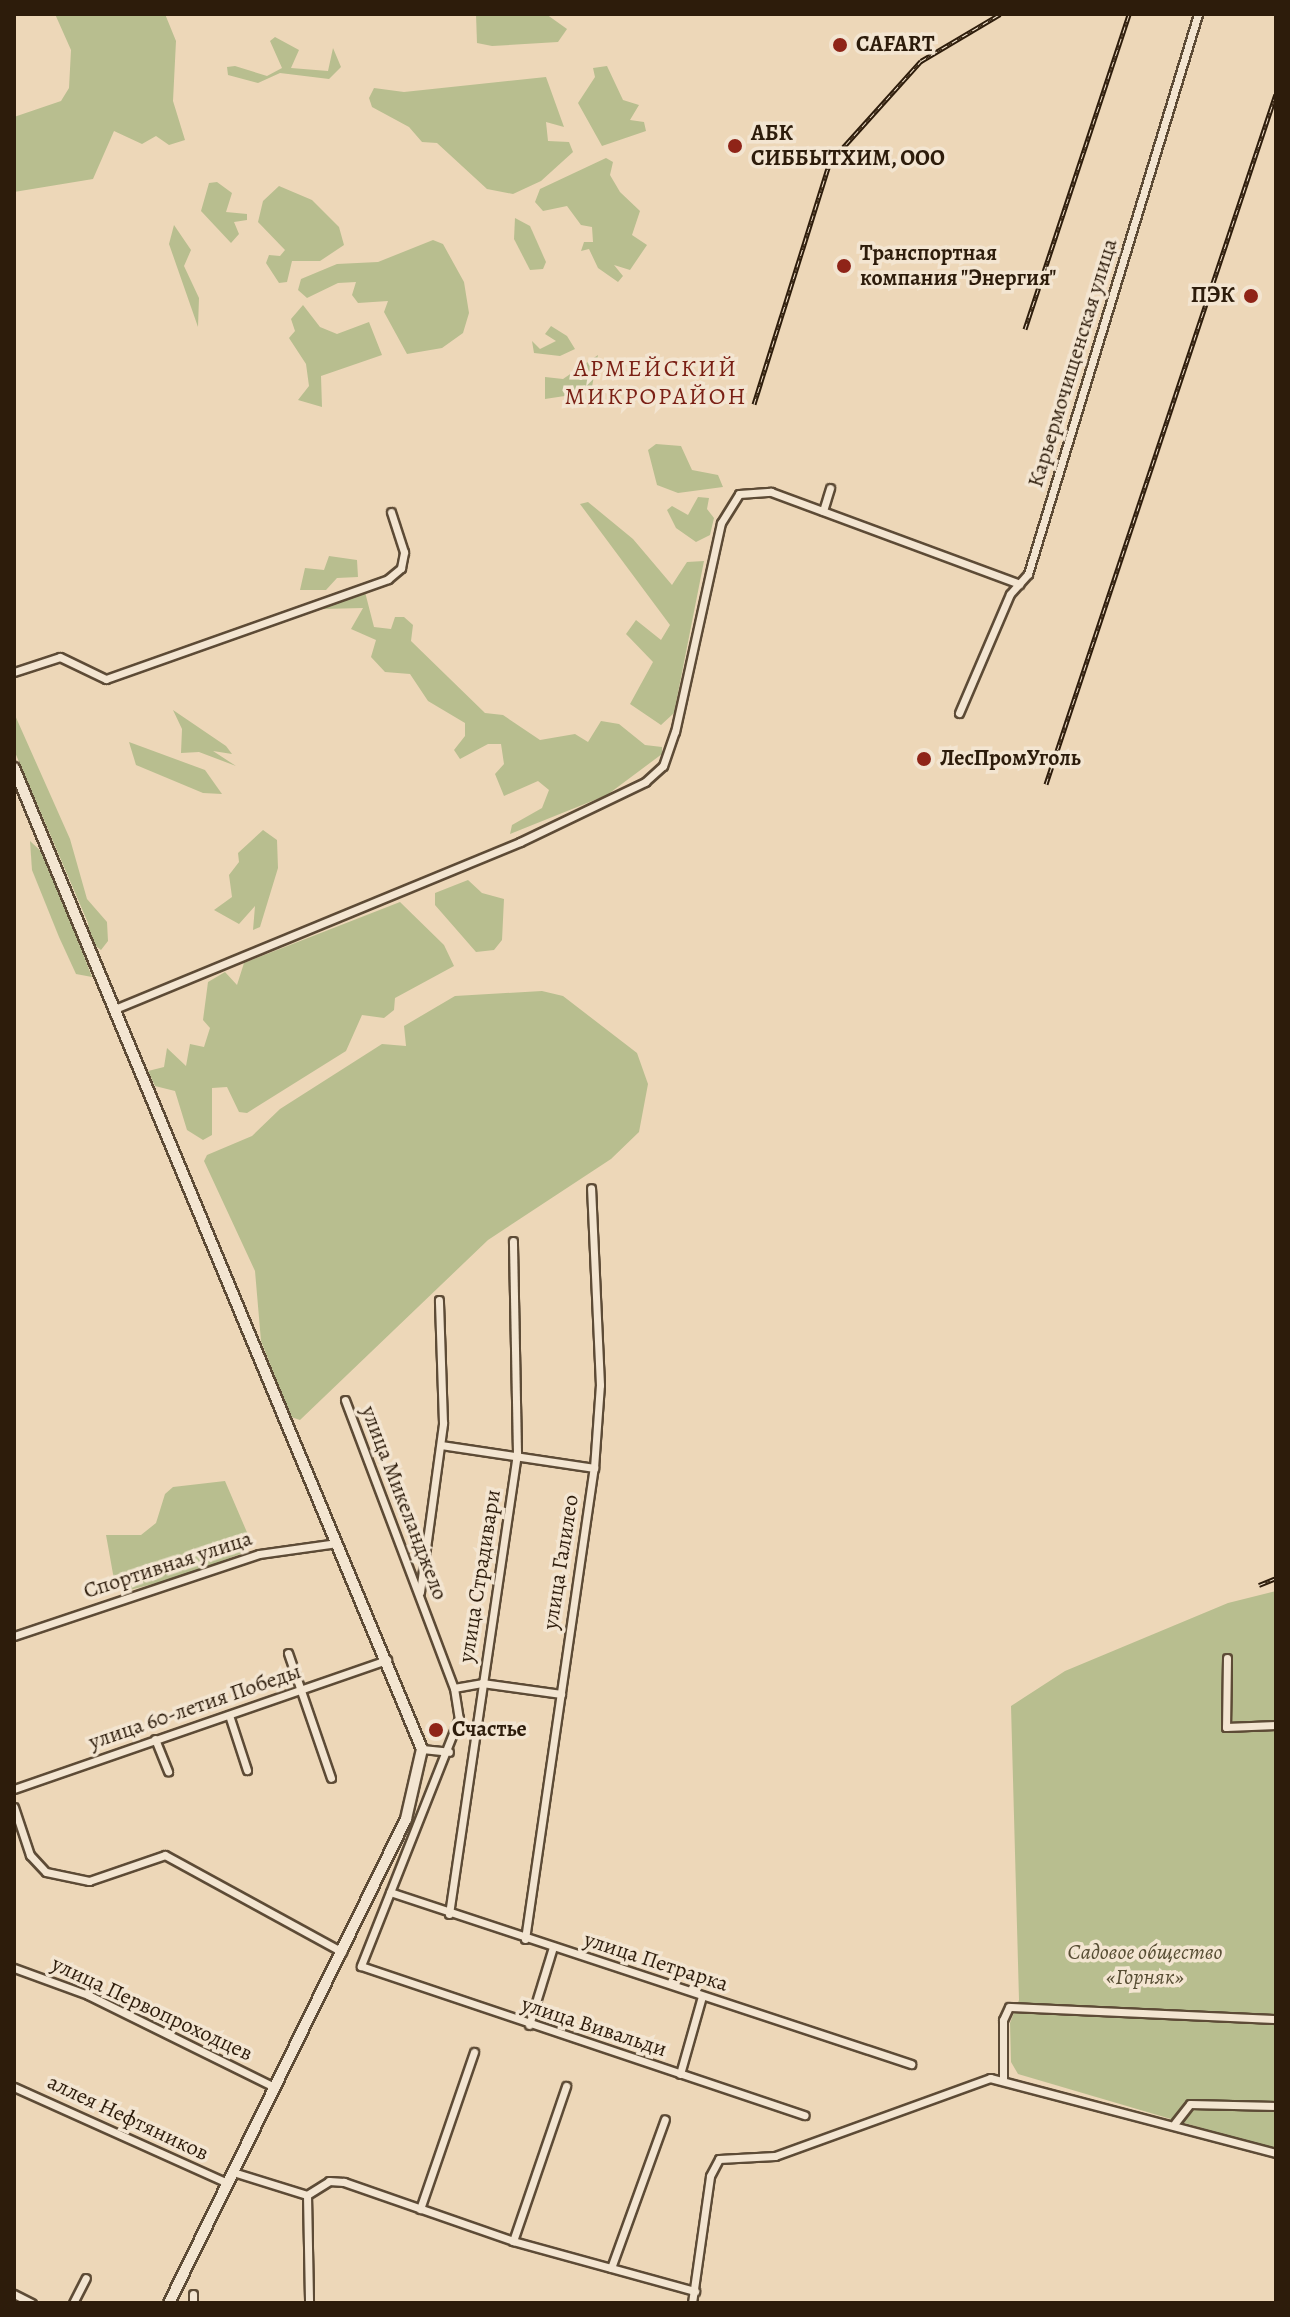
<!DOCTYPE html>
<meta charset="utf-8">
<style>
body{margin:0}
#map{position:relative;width:1290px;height:2317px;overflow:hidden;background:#edd7b8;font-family:Alegreya,serif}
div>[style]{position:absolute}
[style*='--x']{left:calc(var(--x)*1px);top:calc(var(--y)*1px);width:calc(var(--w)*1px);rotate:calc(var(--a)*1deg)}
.green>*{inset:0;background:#b8be8f}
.roads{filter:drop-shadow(2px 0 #5d4b36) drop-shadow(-2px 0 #5d4b36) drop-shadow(0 2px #5d4b36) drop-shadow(0 -2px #5d4b36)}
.street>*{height:7px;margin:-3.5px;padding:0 3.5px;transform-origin:3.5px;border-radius:3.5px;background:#f3e5d1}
.secondary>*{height:10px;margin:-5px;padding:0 5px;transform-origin:5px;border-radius:5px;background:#f3e5d1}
.rail>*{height:5px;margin-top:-2.5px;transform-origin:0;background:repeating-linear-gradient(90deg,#f3e5d1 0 6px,#2d1c0b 0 12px);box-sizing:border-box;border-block:2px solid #2d1c0b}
.dots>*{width:22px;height:22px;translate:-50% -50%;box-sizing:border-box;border:4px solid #f3e5d1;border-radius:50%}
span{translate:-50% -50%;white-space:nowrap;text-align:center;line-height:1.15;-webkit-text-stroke:7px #f3e5d1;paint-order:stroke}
.poi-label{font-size:22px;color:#2d1c0b;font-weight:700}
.left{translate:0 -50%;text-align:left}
.right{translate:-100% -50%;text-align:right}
.street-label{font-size:22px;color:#2d1c0b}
.park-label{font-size:22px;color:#574d33;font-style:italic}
.neighbourhood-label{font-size:24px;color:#7a1f14;letter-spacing:2px}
.frame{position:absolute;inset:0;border:16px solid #2d1c0b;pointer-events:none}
</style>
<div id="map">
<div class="green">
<div style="clip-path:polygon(55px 14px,165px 14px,176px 41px,173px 101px,185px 140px,169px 145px,156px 136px,142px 144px,114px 131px,93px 179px,14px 192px,14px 117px,61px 101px,69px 88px,71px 50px)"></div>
<div style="clip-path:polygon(476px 14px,546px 14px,567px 29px,558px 42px,492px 46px,477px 43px)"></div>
<div style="clip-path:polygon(275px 37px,299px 50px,291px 68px,328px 71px,333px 48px,341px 67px,329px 79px,280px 73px,258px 83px,228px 75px,227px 67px,235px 66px,267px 76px,282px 68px,270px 41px)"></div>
<div style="clip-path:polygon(607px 66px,623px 100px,639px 105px,630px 120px,644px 122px,646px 131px,602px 146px,578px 103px,595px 77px,593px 68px)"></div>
<div style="clip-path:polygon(546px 77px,564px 127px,546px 122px,548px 141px,569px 142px,573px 152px,541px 181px,513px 194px,487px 189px,437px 143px,422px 142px,409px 127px,372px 107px,369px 98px,374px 88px,404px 92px)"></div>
<div style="clip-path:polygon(606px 158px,613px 162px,610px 175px,620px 192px,640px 211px,632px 235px,647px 245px,630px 270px,614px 265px,623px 276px,618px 282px,598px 268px,589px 249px,581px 251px,584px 242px,593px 242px,592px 227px,581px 225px,567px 206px,543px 211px,535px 202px,540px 189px)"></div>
<div style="clip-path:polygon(217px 182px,232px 193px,226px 212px,247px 214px,247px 220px,234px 222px,239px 234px,231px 243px,201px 211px,209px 183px)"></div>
<div style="clip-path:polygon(279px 186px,312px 200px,339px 227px,344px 245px,320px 261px,292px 261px,287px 282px,279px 283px,266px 263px,269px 255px,280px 256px,285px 250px,258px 222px,263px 201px)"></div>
<div style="clip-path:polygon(515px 218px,530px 226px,546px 262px,543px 269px,530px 270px,514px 239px)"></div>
<div style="clip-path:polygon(174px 225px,191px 250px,184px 266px,199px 298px,198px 327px,169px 244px)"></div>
<div style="clip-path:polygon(433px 240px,443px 244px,464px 282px,469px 313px,463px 333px,442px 348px,407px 354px,384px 312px,388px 301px,358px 303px,352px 295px,356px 282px,338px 283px,307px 298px,298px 290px,301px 279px,337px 264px,378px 262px)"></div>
<div style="clip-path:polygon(303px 305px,320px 327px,337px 334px,369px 322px,382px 355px,321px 376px,322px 407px,298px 400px,309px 386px,306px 364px,289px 338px,295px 331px,291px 319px)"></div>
<div style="clip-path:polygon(551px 326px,567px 336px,575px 349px,560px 356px,534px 353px,532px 341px,540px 349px,556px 341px,545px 334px)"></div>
<div style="clip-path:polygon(598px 355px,591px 392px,545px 399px,545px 377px,563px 379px)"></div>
<div style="clip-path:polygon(656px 444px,681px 446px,692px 470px,718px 475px,723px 487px,678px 493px,657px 485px,648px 450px)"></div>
<div style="clip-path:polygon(698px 497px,709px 498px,707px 509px,714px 518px,710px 535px,696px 542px,676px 528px,667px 510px,672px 506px,688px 515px)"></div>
<div style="clip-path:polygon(588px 502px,633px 539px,672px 585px,687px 562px,704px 561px,674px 713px,661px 725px,630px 704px,653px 662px,626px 634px,636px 620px,661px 640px,670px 625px,580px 504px)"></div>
<div style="clip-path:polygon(329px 556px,357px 560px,358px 577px,337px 578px,326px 590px,300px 590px,305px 568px,324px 570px)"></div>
<div style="clip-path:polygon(365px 592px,374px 627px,391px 629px,395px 617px,404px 617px,413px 625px,411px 641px,485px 713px,503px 715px,540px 740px,575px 734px,588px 742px,601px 721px,619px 724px,645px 745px,662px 747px,662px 754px,607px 795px,510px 834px,512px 825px,542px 808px,549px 790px,538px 781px,504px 796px,495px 774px,504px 764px,501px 744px,488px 744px,460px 759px,454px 750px,465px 736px,465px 723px,428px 701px,410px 674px,385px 672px,371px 657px,376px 640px,351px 629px,363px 608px,321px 609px)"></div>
<div style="clip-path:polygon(173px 710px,226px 746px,232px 754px,213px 751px,236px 766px,199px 752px,181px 753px,182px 729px)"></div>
<div style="clip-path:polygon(14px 713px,70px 839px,87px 899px,107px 922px,108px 941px,101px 950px,89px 941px,88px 923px,14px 750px)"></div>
<div style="clip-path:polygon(129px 742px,205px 770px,222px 794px,203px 793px,136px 765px)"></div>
<div style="clip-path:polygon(263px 830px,277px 840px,278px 868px,260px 927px,253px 930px,255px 906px,239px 924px,214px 910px,232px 897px,229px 875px,239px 862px,238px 853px)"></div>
<div style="clip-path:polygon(30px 841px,45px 855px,92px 977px,76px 974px,59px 937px,32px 870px)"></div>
<div style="clip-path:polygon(468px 880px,482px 893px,504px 899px,502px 940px,494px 950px,476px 952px,435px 905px,435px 893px)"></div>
<div style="clip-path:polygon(400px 902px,444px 945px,454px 966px,395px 998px,394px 1010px,384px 1018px,362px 1015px,346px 1051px,247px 1113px,239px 1112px,227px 1087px,212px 1088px,212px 1135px,203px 1140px,187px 1130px,175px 1091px,155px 1086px,148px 1071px,164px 1067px,167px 1048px,186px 1066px,190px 1044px,204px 1047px,210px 1028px,203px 1020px,208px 982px,225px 972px,237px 985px,244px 963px)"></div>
<div style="clip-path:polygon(542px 991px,563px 996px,637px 1053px,648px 1084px,639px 1132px,611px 1159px,488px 1240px,300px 1420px,291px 1417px,261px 1341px,255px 1271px,204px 1161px,207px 1155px,252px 1136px,280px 1109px,382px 1044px,406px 1046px,404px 1026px,455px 996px)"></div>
<div style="clip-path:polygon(225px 1481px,249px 1537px,243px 1553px,176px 1578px,126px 1591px,115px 1585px,106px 1535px,141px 1535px,156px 1523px,165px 1494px,173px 1487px)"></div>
<div style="clip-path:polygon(1276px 1591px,1276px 2150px,1018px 2074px,1011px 2062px,1010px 2023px,1019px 2000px,1011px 1706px,1065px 1671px,1228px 1603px)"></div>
</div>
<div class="roads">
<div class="street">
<div style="--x:823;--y:511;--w:24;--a:-73"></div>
<div style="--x:14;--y:672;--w:48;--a:-18.1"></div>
<div style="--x:60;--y:657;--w:51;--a:25.6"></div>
<div style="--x:106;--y:679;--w:299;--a:-19.5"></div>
<div style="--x:388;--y:579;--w:17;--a:-40"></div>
<div style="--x:401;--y:568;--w:16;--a:-79"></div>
<div style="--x:404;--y:552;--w:42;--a:-108"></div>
<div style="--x:959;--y:713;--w:129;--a:-66.8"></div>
<div style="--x:1010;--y:594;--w:27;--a:-48"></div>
<div style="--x:1028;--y:574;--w:585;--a:-73.11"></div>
<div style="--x:115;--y:1009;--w:438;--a:-22.4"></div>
<div style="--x:520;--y:842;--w:139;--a:-25.6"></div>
<div style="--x:645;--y:782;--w:24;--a:-42"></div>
<div style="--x:663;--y:766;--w:36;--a:-71"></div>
<div style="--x:675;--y:732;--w:214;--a:-77.6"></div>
<div style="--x:721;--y:523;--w:34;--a:-58"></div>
<div style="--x:739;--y:494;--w:32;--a:-4"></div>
<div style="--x:771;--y:492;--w:265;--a:20.3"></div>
<div style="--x:345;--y:1400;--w:308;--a:69.3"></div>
<div style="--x:454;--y:1688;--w:30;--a:81"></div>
<div style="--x:459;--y:1718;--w:267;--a:111.6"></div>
<div style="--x:361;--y:1966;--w:468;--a:18.6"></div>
<div style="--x:441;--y:1445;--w:155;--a:8.5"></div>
<div style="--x:420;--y:1592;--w:171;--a:-82.2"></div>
<div style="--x:443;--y:1423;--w:123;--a:-91.9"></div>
<div style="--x:14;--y:1636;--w:258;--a:-18.5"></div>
<div style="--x:259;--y:1554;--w:79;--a:-8"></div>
<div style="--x:288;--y:1653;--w:132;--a:71"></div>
<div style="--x:1227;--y:1658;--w:69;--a:90.8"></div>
<div style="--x:1226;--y:1727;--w:50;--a:-2.3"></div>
<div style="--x:454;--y:1688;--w:28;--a:-10"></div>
<div style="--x:482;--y:1683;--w:80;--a:7.9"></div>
<div style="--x:229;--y:1715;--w:58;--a:71.9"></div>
<div style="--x:155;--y:1739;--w:35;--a:68"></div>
<div style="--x:422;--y:1749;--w:27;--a:6"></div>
<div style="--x:14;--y:1789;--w:395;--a:-19.1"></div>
<div style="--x:14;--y:1807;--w:51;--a:71.6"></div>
<div style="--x:30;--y:1855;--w:23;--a:47"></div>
<div style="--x:46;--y:1872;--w:44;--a:11.8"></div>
<div style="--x:89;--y:1881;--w:80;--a:-18.9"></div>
<div style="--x:165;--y:1855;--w:202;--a:28.7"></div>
<div style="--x:390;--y:1892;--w:549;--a:18.27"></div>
<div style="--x:449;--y:1914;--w:466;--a:-81.6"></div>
<div style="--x:517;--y:1453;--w:212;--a:-91.1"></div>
<div style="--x:525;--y:1939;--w:476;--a:-81.7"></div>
<div style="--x:594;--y:1468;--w:83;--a:-85.9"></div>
<div style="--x:600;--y:1385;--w:197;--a:-92.6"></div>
<div style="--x:14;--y:1968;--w:79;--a:20"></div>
<div style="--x:88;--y:1995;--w:208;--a:26.3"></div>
<div style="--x:529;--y:2025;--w:82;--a:-72.9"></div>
<div style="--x:680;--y:2074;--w:81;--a:-74.2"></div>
<div style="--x:1003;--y:2078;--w:58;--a:-90"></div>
<div style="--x:1003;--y:2020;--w:14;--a:-65"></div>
<div style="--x:1009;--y:2007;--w:267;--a:2.6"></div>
<div style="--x:14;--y:2087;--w:235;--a:24.2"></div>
<div style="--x:1175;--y:2123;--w:24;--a:-52"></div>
<div style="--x:1190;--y:2104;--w:86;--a:1.3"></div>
<div style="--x:233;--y:2172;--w:77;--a:17.3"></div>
<div style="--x:307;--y:2195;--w:108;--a:88.9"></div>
<div style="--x:307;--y:2195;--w:26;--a:-32"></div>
<div style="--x:329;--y:2181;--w:15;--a:4"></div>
<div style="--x:344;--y:2182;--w:179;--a:19.2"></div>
<div style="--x:513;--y:2241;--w:189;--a:15.4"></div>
<div style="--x:420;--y:2209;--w:166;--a:-71"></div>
<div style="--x:513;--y:2241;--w:164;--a:-71.1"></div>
<div style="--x:611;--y:2268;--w:158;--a:-70.1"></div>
<div style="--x:14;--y:2294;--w:20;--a:27"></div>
<div style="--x:73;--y:2303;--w:28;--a:-63"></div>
<div style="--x:193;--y:2303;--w:9;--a:-90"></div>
<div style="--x:692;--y:2303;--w:128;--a:-81.9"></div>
<div style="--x:710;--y:2176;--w:19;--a:-62"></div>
<div style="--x:719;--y:2159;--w:56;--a:-3.1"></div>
<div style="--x:775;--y:2156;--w:229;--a:-19.9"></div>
<div style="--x:990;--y:2078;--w:296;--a:14.7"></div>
</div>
<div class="secondary">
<div style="--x:14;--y:768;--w:1062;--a:67.42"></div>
<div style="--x:422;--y:1749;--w:72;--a:102.9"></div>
<div style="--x:406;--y:1819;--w:539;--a:116.09"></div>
</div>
</div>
<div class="rail">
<div style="--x:1025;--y:329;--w:332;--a:-71.7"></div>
<div style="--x:754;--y:404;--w:254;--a:-72.6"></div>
<div style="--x:830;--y:162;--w:136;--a:-48"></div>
<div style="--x:921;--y:61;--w:92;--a:-30.7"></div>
<div style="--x:1046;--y:784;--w:727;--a:-71.57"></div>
<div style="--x:1259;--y:1585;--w:18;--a:-22"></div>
</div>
<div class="dots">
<div style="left:840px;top:45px;background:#8f2418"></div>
<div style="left:735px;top:146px;background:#8f2418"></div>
<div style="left:844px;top:266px;background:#8f2418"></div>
<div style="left:1251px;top:296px;background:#8f2418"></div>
<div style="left:924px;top:759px;background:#8f2418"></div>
<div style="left:436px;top:1730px;background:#8f2418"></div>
</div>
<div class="poi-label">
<span class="left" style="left:856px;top:45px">CAFART</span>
<span class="left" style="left:751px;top:146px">АБК<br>СИББЫТХИМ, ООО</span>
<span class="left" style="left:860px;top:266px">Транспортная<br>компания "Энергия"</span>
<span class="right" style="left:1235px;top:296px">ПЭК</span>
<span class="left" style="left:940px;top:759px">ЛесПромУголь</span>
<span class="left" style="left:452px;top:1730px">Счастье</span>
</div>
<div class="street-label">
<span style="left:1073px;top:363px;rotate:-73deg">Карьермочищенская улица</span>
<span style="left:404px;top:1503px;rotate:69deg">улица Микеланджело</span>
<span style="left:561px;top:1562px;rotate:-81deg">улица Галилео</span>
<span style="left:168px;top:1565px;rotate:-18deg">Спортивная улица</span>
<span style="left:480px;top:1576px;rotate:-81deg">улица Страдивари</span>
<span style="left:195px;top:1707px;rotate:-19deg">улица 60-летия Победы</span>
<span style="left:656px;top:1962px;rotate:18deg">улица Петрарка</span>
<span style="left:152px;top:2009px;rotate:25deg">улица Первопроходцев</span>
<span style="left:594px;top:2027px;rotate:18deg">улица Вивальди</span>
<span style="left:128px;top:2118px;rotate:25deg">аллея Нефтяников</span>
</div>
<div class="park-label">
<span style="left:1145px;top:1965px">Садовое общество<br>«Горняк»</span>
</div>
<div class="neighbourhood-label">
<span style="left:656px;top:383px">АРМЕЙСКИЙ<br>МИКРОРАЙОН</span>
</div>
<div class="frame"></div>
</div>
